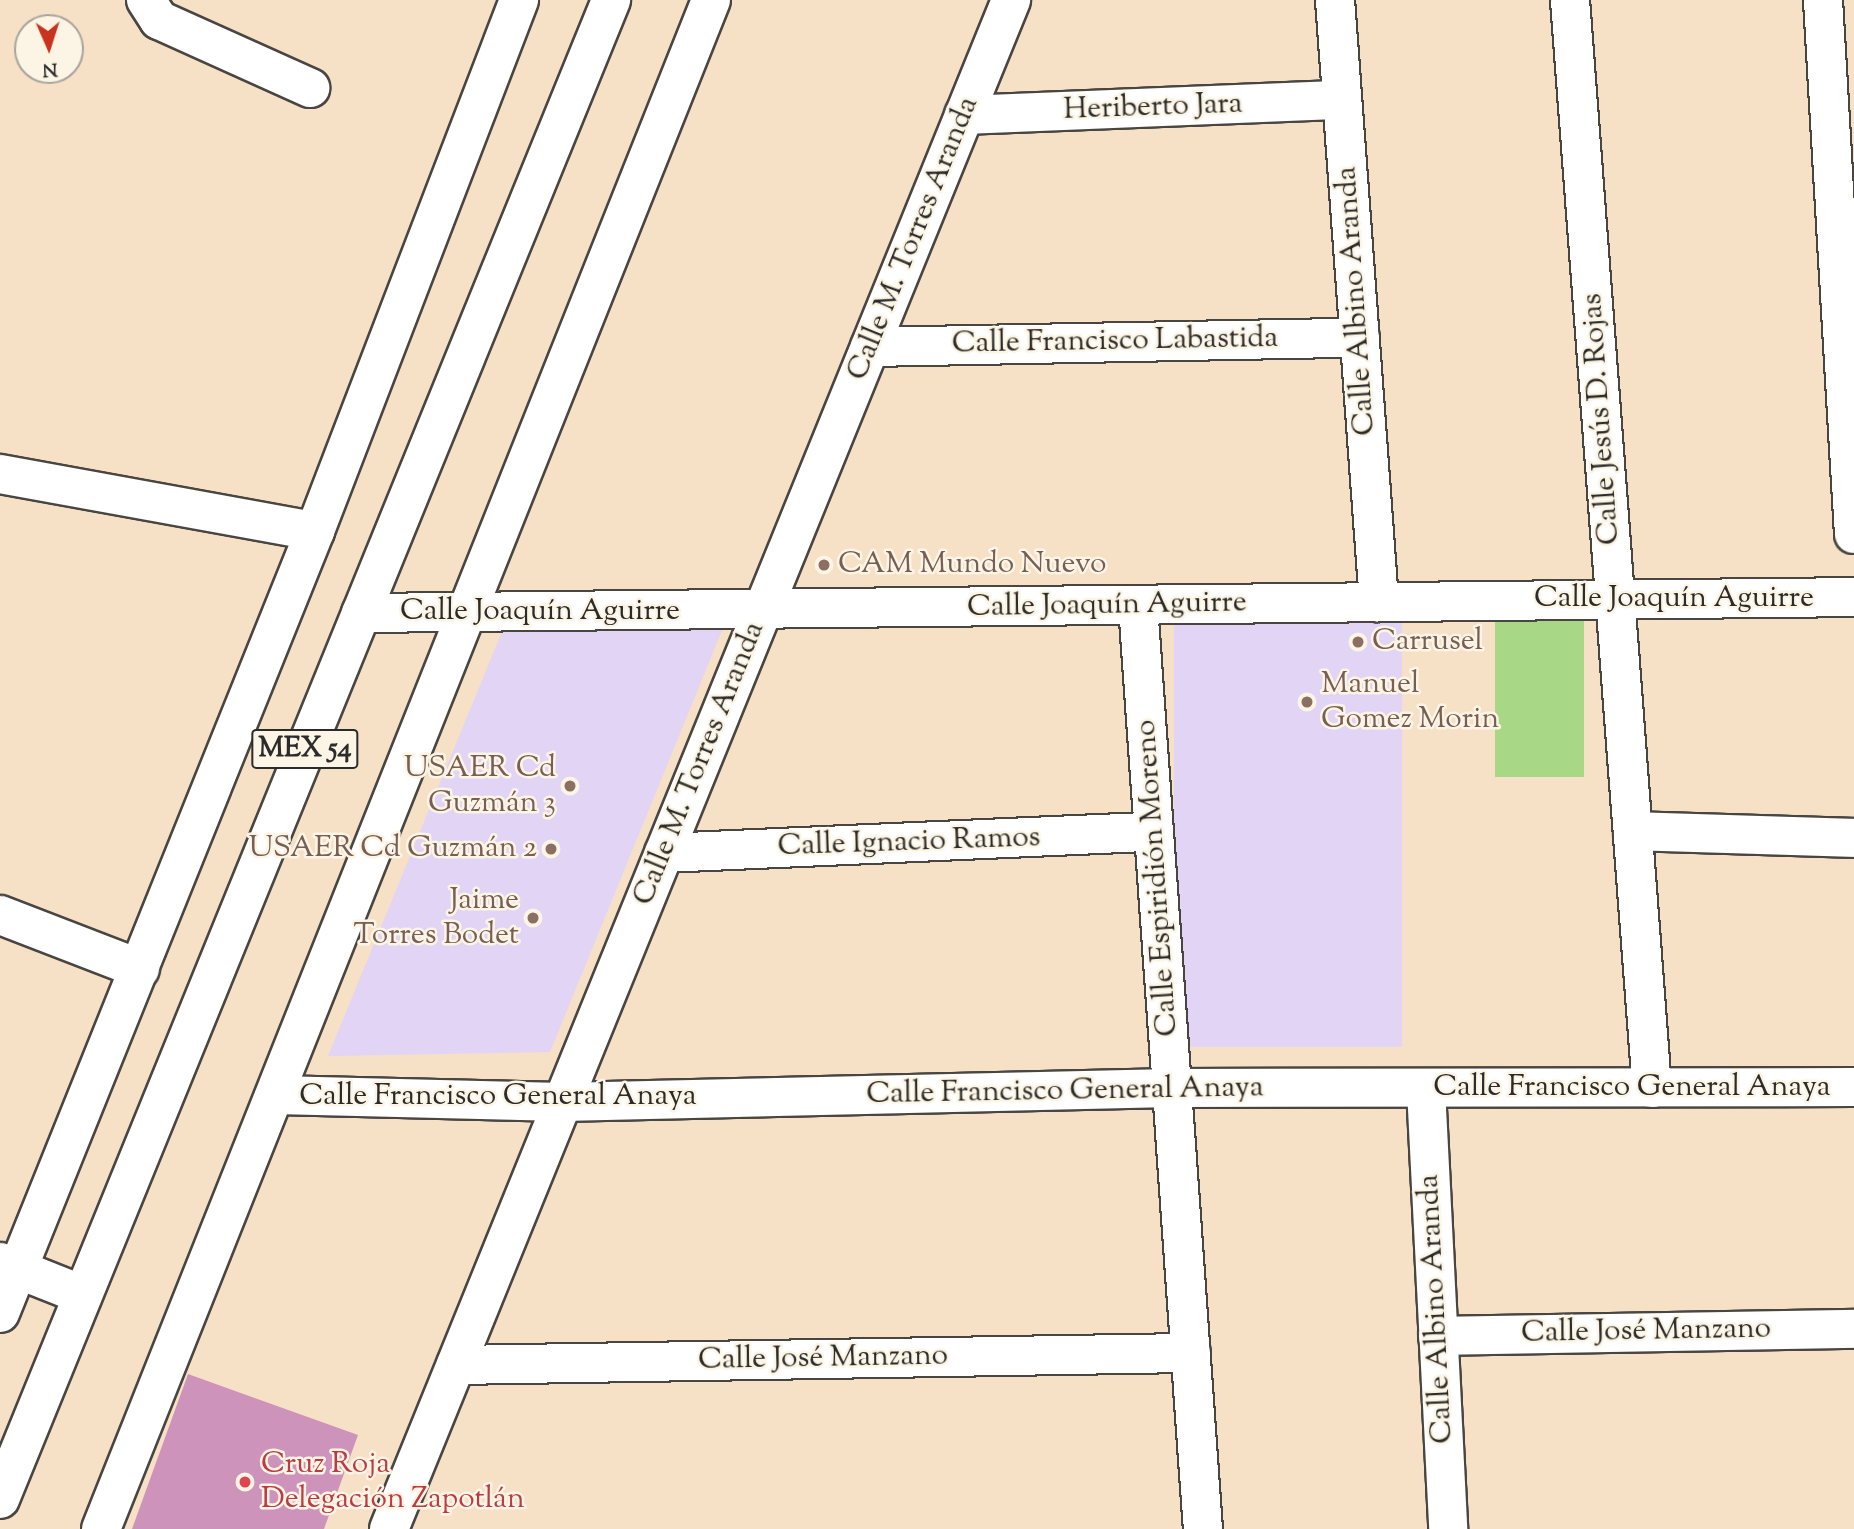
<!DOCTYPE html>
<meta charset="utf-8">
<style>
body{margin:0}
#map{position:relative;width:1854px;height:1529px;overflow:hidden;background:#f6e0c6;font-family:"Sorts Mill Goudy",serif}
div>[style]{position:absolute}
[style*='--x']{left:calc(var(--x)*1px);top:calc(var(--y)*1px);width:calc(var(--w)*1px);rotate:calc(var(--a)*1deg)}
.built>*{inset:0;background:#e1d4f4;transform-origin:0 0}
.green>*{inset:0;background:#a8d886;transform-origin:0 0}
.building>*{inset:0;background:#ce93ba}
.roads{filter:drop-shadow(2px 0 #494642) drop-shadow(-2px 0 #494642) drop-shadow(0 2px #494642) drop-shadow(0 -2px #494642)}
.minor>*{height:38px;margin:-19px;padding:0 19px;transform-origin:19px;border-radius:19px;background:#fff}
.major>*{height:38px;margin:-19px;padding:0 19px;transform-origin:19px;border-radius:19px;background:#fff}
.dots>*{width:19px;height:19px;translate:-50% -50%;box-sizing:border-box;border:4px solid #fcf5e5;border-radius:50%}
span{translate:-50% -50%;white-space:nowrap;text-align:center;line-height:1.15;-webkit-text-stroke:5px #fcf5e5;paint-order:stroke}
.shield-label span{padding:2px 5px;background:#fcf5e5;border:2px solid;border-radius:5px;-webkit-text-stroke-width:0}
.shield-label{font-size:28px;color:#2b2b2b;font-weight:700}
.street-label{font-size:30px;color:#2b2b2b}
.education-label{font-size:30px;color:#785e54}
.left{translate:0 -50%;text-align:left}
.right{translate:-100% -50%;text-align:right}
.health-label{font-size:30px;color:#be3a42}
.north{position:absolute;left:14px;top:14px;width:70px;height:70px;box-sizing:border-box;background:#fcf5e5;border:2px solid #a8a49b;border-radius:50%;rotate:177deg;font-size:19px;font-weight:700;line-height:28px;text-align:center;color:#2b2b2b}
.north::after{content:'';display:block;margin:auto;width:24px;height:32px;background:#c8321e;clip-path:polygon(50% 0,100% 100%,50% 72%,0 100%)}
</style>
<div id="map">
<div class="built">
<div style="left:1174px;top:623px;width:228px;height:424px"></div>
<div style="clip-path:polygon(723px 628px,550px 1052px,328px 1056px,503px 629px)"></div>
</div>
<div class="green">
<div style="left:1584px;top:617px;width:160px;height:89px;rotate:90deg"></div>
</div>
<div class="building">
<div style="clip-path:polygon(188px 1374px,358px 1435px,324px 1529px,132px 1529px)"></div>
</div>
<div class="roads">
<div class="minor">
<div style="--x:146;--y:0;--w:24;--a:57"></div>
<div style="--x:159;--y:20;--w:166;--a:24.2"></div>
<div style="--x:1335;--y:0;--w:604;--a:85.82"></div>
<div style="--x:1570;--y:0;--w:1091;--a:85.69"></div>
<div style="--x:1823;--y:0;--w:535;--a:86.68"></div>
<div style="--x:964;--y:115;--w:378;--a:-2.3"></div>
<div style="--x:870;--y:347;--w:490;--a:-1.1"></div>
<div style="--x:0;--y:474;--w:320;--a:10.3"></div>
<div style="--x:1138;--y:605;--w:926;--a:85.98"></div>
<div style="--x:361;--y:613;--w:1493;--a:-0.61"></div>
<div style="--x:1633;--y:831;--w:221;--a:1.8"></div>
<div style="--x:664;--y:853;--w:490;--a:-2.5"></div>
<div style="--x:0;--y:915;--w:150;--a:21.1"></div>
<div style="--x:1426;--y:1089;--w:441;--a:87.1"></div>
<div style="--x:276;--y:1095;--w:286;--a:1.4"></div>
<div style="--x:562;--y:1102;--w:610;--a:-1.31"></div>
<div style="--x:1172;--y:1088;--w:682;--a:-0.08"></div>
<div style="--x:0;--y:1262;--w:89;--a:21.7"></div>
<div style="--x:1438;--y:1336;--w:416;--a:-1"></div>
<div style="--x:456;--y:1365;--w:735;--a:-0.94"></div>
<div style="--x:101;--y:1529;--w:1646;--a:-68.25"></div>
<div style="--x:389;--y:1529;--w:1651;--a:-67.86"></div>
</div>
<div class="major">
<div style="--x:0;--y:1313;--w:843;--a:-68.06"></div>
<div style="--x:315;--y:531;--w:569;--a:-68.98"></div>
<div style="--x:0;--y:1499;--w:1619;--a:-67.82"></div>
</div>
</div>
<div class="dots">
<div style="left:824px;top:565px;background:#8d6e63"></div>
<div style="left:1358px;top:642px;background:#8d6e63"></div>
<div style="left:1307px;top:702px;background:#8d6e63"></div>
<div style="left:570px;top:786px;background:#8d6e63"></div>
<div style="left:551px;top:849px;background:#8d6e63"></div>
<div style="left:533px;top:918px;background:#8d6e63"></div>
<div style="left:245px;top:1482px;background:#e0444e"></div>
</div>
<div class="shield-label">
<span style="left:305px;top:749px">MEX 54</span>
</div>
<div class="street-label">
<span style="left:1153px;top:108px;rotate:-2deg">Heriberto Jara</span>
<span style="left:914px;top:239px;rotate:-68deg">Calle M. Torres Aranda</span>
<span style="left:1357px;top:301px;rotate:-94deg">Calle Albino Aranda</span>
<span style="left:1115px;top:342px;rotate:-1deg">Calle Francisco Labastida</span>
<span style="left:1602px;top:419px;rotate:-94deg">Calle Jesús D. Rojas</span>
<span style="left:1674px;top:599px">Calle Joaquín Aguirre</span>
<span style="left:1107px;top:606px;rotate:-1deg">Calle Joaquín Aguirre</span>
<span style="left:540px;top:612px">Calle Joaquín Aguirre</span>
<span style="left:700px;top:764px;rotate:-68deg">Calle M. Torres Aranda</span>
<span style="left:909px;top:843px;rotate:-2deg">Calle Ignacio Ramos</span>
<span style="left:1158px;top:878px;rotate:-94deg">Calle Espiridión Moreno</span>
<span style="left:1632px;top:1088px">Calle Francisco General Anaya</span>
<span style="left:1065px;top:1092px;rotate:-1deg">Calle Francisco General Anaya</span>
<span style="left:498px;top:1097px">Calle Francisco General Anaya</span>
<span style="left:1437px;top:1309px;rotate:-93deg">Calle Albino Aranda</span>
<span style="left:1646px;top:1332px;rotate:-1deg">Calle José Manzano</span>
<span style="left:823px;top:1359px;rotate:-1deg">Calle José Manzano</span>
</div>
<div class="education-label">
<span class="left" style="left:838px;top:565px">CAM Mundo Nuevo</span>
<span class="left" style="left:1372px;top:642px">Carrusel</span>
<span class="left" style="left:1321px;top:702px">Manuel<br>Gomez Morin</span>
<span class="right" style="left:556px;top:786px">USAER Cd<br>Guzmán 3</span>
<span class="right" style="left:537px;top:849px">USAER Cd Guzmán 2</span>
<span class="right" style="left:519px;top:918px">Jaime<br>Torres Bodet</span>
</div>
<div class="health-label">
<span class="left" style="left:261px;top:1482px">Cruz Roja<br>Delegación Zapotlán</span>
</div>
<div class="north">N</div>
</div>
